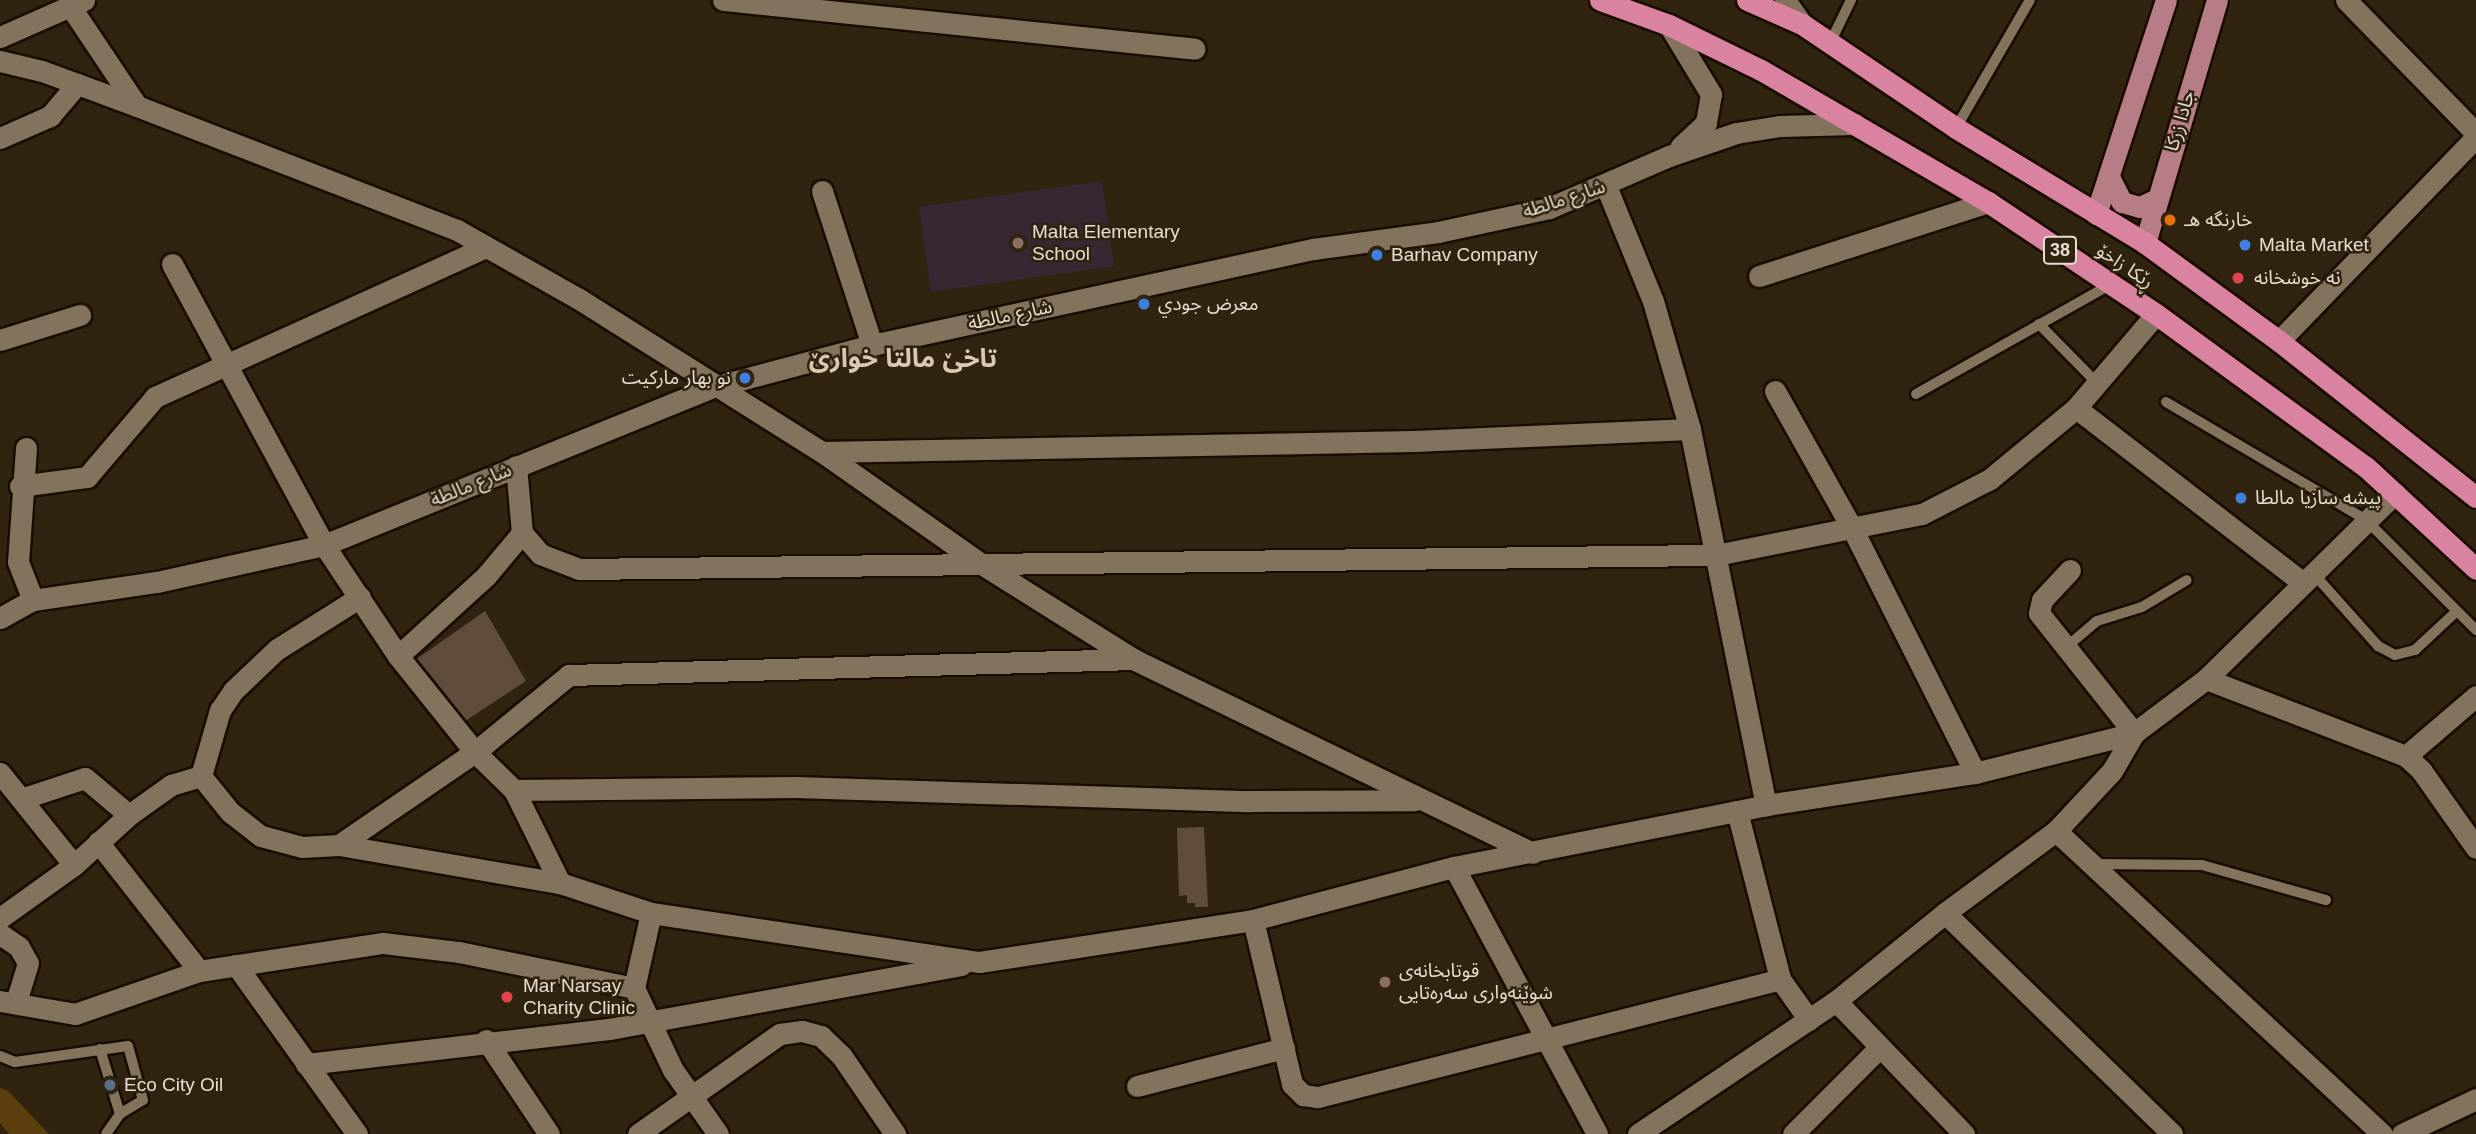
<!DOCTYPE html>
<meta charset="utf-8">
<style>
body{margin:0}
#map{position:relative;width:2476px;height:1134px;overflow:hidden;background:#30230f;font-family:Arial,"Noto Sans Arabic",sans-serif}
div>[style]{position:absolute}
[style*='--x']{left:calc(var(--x)*1px);top:calc(var(--y)*1px);width:calc(var(--w)*1px);rotate:calc(var(--a)*1deg)}
.education>*{inset:0;background:#372732;transform-origin:0 0}
.green>*{inset:0;background:#5b3f0f}
.building>*{inset:0;background:#604c3b}
.roads{filter:drop-shadow(2px 0 #180c00) drop-shadow(-2px 0 #180c00) drop-shadow(0 2px #180c00) drop-shadow(0 -2px #180c00)}
.lane>*{height:10px;margin:-5px;padding:0 5px;transform-origin:5px;border-radius:5px;background:#83735d}
.street>*{height:21px;margin:-10.5px;padding:0 10.5px;transform-origin:10.5px;border-radius:10.5px;background:#83735d}
.primary>*{height:21px;margin:-10.5px;padding:0 10.5px;transform-origin:10.5px;border-radius:10.5px;background:#b77d86}
.highway>*{height:21px;margin:-10.5px;padding:0 10.5px;transform-origin:10.5px;border-radius:10.5px;background:#da83a1}
.dots>*{width:19px;height:19px;translate:-50% -50%;box-sizing:border-box;border:4px solid #30230f;border-radius:50%}
span{translate:-50% -50%;white-space:nowrap;text-align:center;line-height:1.15;-webkit-text-stroke:5px #30230f;paint-order:stroke}
.shield-label span{padding:2px 5px;background:#30230f;border:2px solid;border-radius:5px;-webkit-text-stroke-width:0}
.shield-label{font-size:18px;color:#e7ded2;font-weight:700}
.street-label{font-size:19px;color:#e7ded2}
.poi-label{font-size:19px;color:#e7ded2}
.left{translate:0 -50%;text-align:left}
.right{translate:-100% -50%;text-align:right}
.district-label{font-size:26px;color:#dac9b0;font-weight:700}
</style>
<div id="map">
<div class="education">
<div style="left:1102px;top:181px;width:86px;height:185px;rotate:82deg"></div>
</div>
<div class="green">
<div style="clip-path:polygon(0 1088px,8px 1091px,49px 1134px,9px 1134px,0 1123px)"></div>
</div>
<div class="building">
<div style="clip-path:polygon(485px 611px,526px 681px,459px 725px,411px 663px)"></div>
<div style="clip-path:polygon(1204px 827px,1208px 907px,1195px 907px,1195px 903px,1187px 903px,1187px 895px,1179px 896px,1177px 828px)"></div>
</div>
<div class="roads">
<div class="lane">
<div style="--x:1830;--y:43;--w:48;--a:-64"></div>
<div style="--x:1956;--y:128;--w:148;--a:-60"></div>
<div style="--x:2039;--y:324;--w:84;--a:45.5"></div>
<div style="--x:1916;--y:394;--w:224;--a:-29.4"></div>
<div style="--x:2166;--y:402;--w:232;--a:30.5"></div>
<div style="--x:2366;--y:520;--w:156;--a:45"></div>
<div style="--x:2313;--y:573;--w:98;--a:48.3"></div>
<div style="--x:2378;--y:646;--w:19;--a:28"></div>
<div style="--x:2395;--y:655;--w:21;--a:-14"></div>
<div style="--x:2415;--y:650;--w:57;--a:-42.9"></div>
<div style="--x:2064;--y:649;--w:43;--a:-40.3"></div>
<div style="--x:2097;--y:621;--w:47;--a:-17.3"></div>
<div style="--x:2142;--y:607;--w:52;--a:-31"></div>
<div style="--x:2094;--y:864;--w:108;--a:0.5"></div>
<div style="--x:2202;--y:865;--w:129;--a:15.8"></div>
<div style="--x:100;--y:1049;--w:68;--a:72.9"></div>
<div style="--x:0;--y:1056;--w:16;--a:22"></div>
<div style="--x:15;--y:1062;--w:114;--a:-8.1"></div>
<div style="--x:128;--y:1046;--w:56;--a:74.5"></div>
<div style="--x:143;--y:1100;--w:27;--a:149"></div>
<div style="--x:120;--y:1114;--w:24;--a:125"></div>
</div>
<div class="street">
<div style="--x:723;--y:0;--w:474;--a:5.9"></div>
<div style="--x:1785;--y:0;--w:29;--a:55"></div>
<div style="--x:2346;--y:0;--w:186;--a:45.7"></div>
<div style="--x:70;--y:6;--w:120;--a:56.2"></div>
<div style="--x:1669;--y:25;--w:81;--a:58.7"></div>
<div style="--x:1711;--y:94;--w:29;--a:100"></div>
<div style="--x:1706;--y:123;--w:35;--a:137"></div>
<div style="--x:0;--y:37;--w:92;--a:-23.8"></div>
<div style="--x:0;--y:61;--w:43;--a:13.4"></div>
<div style="--x:42;--y:71;--w:101;--a:20.2"></div>
<div style="--x:137;--y:106;--w:343;--a:21.2"></div>
<div style="--x:457;--y:230;--w:140;--a:29.5"></div>
<div style="--x:579;--y:299;--w:287;--a:32.2"></div>
<div style="--x:822;--y:452;--w:193;--a:35.1"></div>
<div style="--x:980;--y:563;--w:181;--a:32.1"></div>
<div style="--x:1133;--y:659;--w:444;--a:25.9"></div>
<div style="--x:0;--y:138;--w:55;--a:-23.7"></div>
<div style="--x:50;--y:116;--w:42;--a:-49.8"></div>
<div style="--x:1606;--y:186;--w:124;--a:67.8"></div>
<div style="--x:1653;--y:301;--w:133;--a:73.9"></div>
<div style="--x:1690;--y:429;--w:384;--a:78.6"></div>
<div style="--x:822;--y:191;--w:162;--a:72"></div>
<div style="--x:172;--y:264;--w:319;--a:61.6"></div>
<div style="--x:324;--y:545;--w:133;--a:56.3"></div>
<div style="--x:398;--y:656;--w:123;--a:51.3"></div>
<div style="--x:475;--y:752;--w:54;--a:44.3"></div>
<div style="--x:514;--y:790;--w:104;--a:63.7"></div>
<div style="--x:560;--y:883;--w:96;--a:18.2"></div>
<div style="--x:651;--y:913;--w:332;--a:8.5"></div>
<div style="--x:979;--y:962;--w:277;--a:-8.7"></div>
<div style="--x:1253;--y:920;--w:208;--a:-14.8"></div>
<div style="--x:1454;--y:867;--w:318;--a:-11.2"></div>
<div style="--x:1766;--y:805;--w:211;--a:-8.7"></div>
<div style="--x:1975;--y:773;--w:164;--a:-14.1"></div>
<div style="--x:2134;--y:733;--w:90;--a:-36.9"></div>
<div style="--x:2206;--y:679;--w:265;--a:-44.5"></div>
<div style="--x:1759;--y:276;--w:241;--a:-17.9"></div>
<div style="--x:0;--y:340;--w:84;--a:-17.4"></div>
<div style="--x:2279;--y:341;--w:284;--a:-46"></div>
<div style="--x:1775;--y:391;--w:159;--a:60.7"></div>
<div style="--x:1853;--y:530;--w:272;--a:63.3"></div>
<div style="--x:2076;--y:408;--w:287;--a:37.6"></div>
<div style="--x:26;--y:448;--w:114;--a:94"></div>
<div style="--x:18;--y:562;--w:41;--a:68.5"></div>
<div style="--x:822;--y:452;--w:592;--a:-1.06"></div>
<div style="--x:1414;--y:441;--w:276;--a:-2.5"></div>
<div style="--x:20;--y:486;--w:68;--a:-7.7"></div>
<div style="--x:87;--y:477;--w:105;--a:-49.6"></div>
<div style="--x:155;--y:397;--w:363;--a:-24.4"></div>
<div style="--x:522;--y:533;--w:28;--a:49"></div>
<div style="--x:540;--y:554;--w:42;--a:21"></div>
<div style="--x:579;--y:569;--w:1137;--a:-0.71"></div>
<div style="--x:1716;--y:555;--w:210;--a:-11.3"></div>
<div style="--x:1922;--y:514;--w:76;--a:-27.2"></div>
<div style="--x:1990;--y:479;--w:112;--a:-39.5"></div>
<div style="--x:2076;--y:408;--w:123;--a:-49.6"></div>
<div style="--x:360;--y:597;--w:99;--a:147.8"></div>
<div style="--x:276;--y:650;--w:59;--a:136.4"></div>
<div style="--x:233;--y:691;--w:23;--a:124"></div>
<div style="--x:220;--y:710;--w:69;--a:106.1"></div>
<div style="--x:201;--y:776;--w:46;--a:51.1"></div>
<div style="--x:230;--y:812;--w:39;--a:38"></div>
<div style="--x:261;--y:836;--w:42;--a:15"></div>
<div style="--x:302;--y:847;--w:37;--a:-3"></div>
<div style="--x:339;--y:845;--w:224;--a:9.8"></div>
<div style="--x:0;--y:618;--w:38;--a:-29"></div>
<div style="--x:33;--y:600;--w:125;--a:-8.3"></div>
<div style="--x:157;--y:582;--w:171;--a:-12.5"></div>
<div style="--x:324;--y:545;--w:421;--a:-22.1"></div>
<div style="--x:714;--y:387;--w:163;--a:-14.9"></div>
<div style="--x:872;--y:345;--w:451;--a:-12.3"></div>
<div style="--x:1313;--y:249;--w:126;--a:-7.7"></div>
<div style="--x:1438;--y:232;--w:114;--a:-12.2"></div>
<div style="--x:1549;--y:208;--w:131;--a:-23.4"></div>
<div style="--x:1669;--y:156;--w:71;--a:-18.9"></div>
<div style="--x:1736;--y:133;--w:45;--a:-9"></div>
<div style="--x:1780;--y:126;--w:75;--a:-1.5"></div>
<div style="--x:398;--y:656;--w:119;--a:-42.3"></div>
<div style="--x:486;--y:576;--w:56;--a:-50.1"></div>
<div style="--x:522;--y:533;--w:67;--a:-95.1"></div>
<div style="--x:2206;--y:679;--w:214;--a:21.1"></div>
<div style="--x:2406;--y:756;--w:21;--a:43"></div>
<div style="--x:2421;--y:770;--w:95;--a:54.8"></div>
<div style="--x:2406;--y:756;--w:92;--a:-40.6"></div>
<div style="--x:0;--y:773;--w:118;--a:51.2"></div>
<div style="--x:514;--y:790;--w:281;--a:-0.6"></div>
<div style="--x:795;--y:787;--w:454;--a:1.8"></div>
<div style="--x:1249;--y:801;--w:166;--a:-0.3"></div>
<div style="--x:24;--y:798;--w:64;--a:-18.2"></div>
<div style="--x:85;--y:778;--w:57;--a:40.1"></div>
<div style="--x:1737;--y:811;--w:173;--a:75.6"></div>
<div style="--x:1780;--y:979;--w:50;--a:54.7"></div>
<div style="--x:2056;--y:831;--w:445;--a:42.9"></div>
<div style="--x:98;--y:842;--w:164;--a:51.9"></div>
<div style="--x:339;--y:845;--w:165;--a:-34.4"></div>
<div style="--x:475;--y:752;--w:122;--a:-39.3"></div>
<div style="--x:569;--y:675;--w:564;--a:-1.62"></div>
<div style="--x:1454;--y:867;--w:303;--a:61.8"></div>
<div style="--x:651;--y:913;--w:77;--a:102.8"></div>
<div style="--x:634;--y:988;--w:91;--a:64.6"></div>
<div style="--x:673;--y:1070;--w:78;--a:54.9"></div>
<div style="--x:1945;--y:913;--w:317;--a:44.2"></div>
<div style="--x:0;--y:918;--w:91;--a:-35.6"></div>
<div style="--x:74;--y:865;--w:74;--a:-42.3"></div>
<div style="--x:129;--y:815;--w:52;--a:-35.5"></div>
<div style="--x:171;--y:785;--w:31;--a:-17"></div>
<div style="--x:1253;--y:920;--w:169;--a:76.6"></div>
<div style="--x:1292;--y:1084;--w:16;--a:45"></div>
<div style="--x:1303;--y:1095;--w:15;--a:8"></div>
<div style="--x:1318;--y:1097;--w:477;--a:-14.3"></div>
<div style="--x:0;--y:934;--w:23;--a:34"></div>
<div style="--x:19;--y:947;--w:18;--a:61"></div>
<div style="--x:28;--y:963;--w:41;--a:107.1"></div>
<div style="--x:236;--y:965;--w:208;--a:54.4"></div>
<div style="--x:0;--y:1001;--w:76;--a:9.8"></div>
<div style="--x:75;--y:1014;--w:131;--a:-19.1"></div>
<div style="--x:199;--y:971;--w:186;--a:-8.7"></div>
<div style="--x:383;--y:943;--w:77;--a:6.8"></div>
<div style="--x:459;--y:952;--w:179;--a:11.6"></div>
<div style="--x:1836;--y:1001;--w:185;--a:46.1"></div>
<div style="--x:486;--y:1040;--w:113;--a:56.2"></div>
<div style="--x:306;--y:1064;--w:305;--a:-6.6"></div>
<div style="--x:609;--y:1029;--w:358;--a:-10.3"></div>
<div style="--x:1137;--y:1086;--w:152;--a:-14.5"></div>
<div style="--x:638;--y:1134;--w:174;--a:-35.2"></div>
<div style="--x:780;--y:1034;--w:22;--a:-8"></div>
<div style="--x:802;--y:1031;--w:20;--a:15"></div>
<div style="--x:821;--y:1036;--w:28;--a:44"></div>
<div style="--x:841;--y:1055;--w:96;--a:55.6"></div>
<div style="--x:1638;--y:1134;--w:239;--a:-33.9"></div>
<div style="--x:1836;--y:1001;--w:140;--a:-38.9"></div>
<div style="--x:1945;--y:913;--w:138;--a:-36.5"></div>
<div style="--x:2056;--y:831;--w:82;--a:-47"></div>
<div style="--x:2112;--y:771;--w:44;--a:-59.9"></div>
<div style="--x:2134;--y:733;--w:153;--a:-128.4"></div>
<div style="--x:2039;--y:613;--w:13;--a:-77"></div>
<div style="--x:2042;--y:600;--w:41;--a:-47"></div>
<div style="--x:1793;--y:1134;--w:122;--a:-45"></div>
<div style="--x:2402;--y:1134;--w:82;--a:-25.3"></div>
</div>
<div class="primary">
<div style="--x:2109;--y:177;--w:28;--a:63"></div>
<div style="--x:2122;--y:202;--w:19;--a:16"></div>
<div style="--x:2140;--y:207;--w:19;--a:-25"></div>
<div style="--x:2096;--y:214;--w:225;--a:-71.9"></div>
<div style="--x:2145;--y:243;--w:253;--a:-73.5"></div>
</div>
<div class="highway">
<div style="--x:1600;--y:0;--w:73;--a:19.9"></div>
<div style="--x:1669;--y:25;--w:102;--a:26.1"></div>
<div style="--x:1761;--y:70;--w:263;--a:30.2"></div>
<div style="--x:1988;--y:202;--w:202;--a:33.7"></div>
<div style="--x:2156;--y:314;--w:260;--a:36.1"></div>
<div style="--x:2366;--y:467;--w:150;--a:42.8"></div>
<div style="--x:1747;--y:0;--w:60;--a:23.6"></div>
<div style="--x:1802;--y:24;--w:186;--a:34"></div>
<div style="--x:1956;--y:128;--w:221;--a:31.3"></div>
<div style="--x:2145;--y:243;--w:166;--a:36.2"></div>
<div style="--x:2279;--y:341;--w:251;--a:38.4"></div>
</div>
</div>
<div class="dots">
<div style="left:2170px;top:220px;background:#e8710a"></div>
<div style="left:1018px;top:243px;background:#8d6e63"></div>
<div style="left:2245px;top:245px;background:#3f7fe0"></div>
<div style="left:1377px;top:255px;background:#3f7fe0"></div>
<div style="left:2238px;top:278px;background:#e0444e"></div>
<div style="left:1144px;top:304px;background:#3f7fe0"></div>
<div style="left:745px;top:378px;background:#3f7fe0"></div>
<div style="left:2241px;top:498px;background:#3f7fe0"></div>
<div style="left:1385px;top:982px;background:#8d6e63"></div>
<div style="left:507px;top:997px;background:#e0444e"></div>
<div style="left:110px;top:1085px;background:#5c6f8a"></div>
</div>
<div class="shield-label">
<span style="left:2060px;top:250px">38</span>
</div>
<div class="street-label">
<span style="left:2180px;top:121px;rotate:-73deg">جادا زرکا</span>
<span style="left:1564px;top:199px;rotate:-18deg">شارع مالطة</span>
<span style="left:2125px;top:266px;rotate:34deg">ڕێکا زاخۆ</span>
<span style="left:1010px;top:315px;rotate:-12deg">شارع مالطة</span>
<span style="left:471px;top:485px;rotate:-22deg">شارع مالطة</span>
</div>
<div class="poi-label">
<span class="left" style="left:2184px;top:220px">خارنگه هـ</span>
<span class="left" style="left:1032px;top:243px">Malta Elementary<br>School</span>
<span class="left" style="left:2259px;top:245px">Malta Market</span>
<span class="left" style="left:1391px;top:255px">Barhav Company</span>
<span class="left" style="left:2254px;top:278px">نه خوشخانه</span>
<span class="left" style="left:1158px;top:304px">معرض جودي</span>
<span class="right" style="left:731px;top:378px">نو بهار ماركيت</span>
<span class="left" style="left:2255px;top:498px">پيشه سازيا مالطا</span>
<span class="left" style="left:1399px;top:982px">قوتابخانەی<br>شوێنەواری سەرەتایی</span>
<span class="left" style="left:523px;top:997px">Mar Narsay<br>Charity Clinic</span>
<span class="left" style="left:124px;top:1085px">Eco City Oil</span>
</div>
<div class="district-label">
<span style="left:903px;top:359px">تاخێ مالتا خوارێ</span>
</div>
</div>
